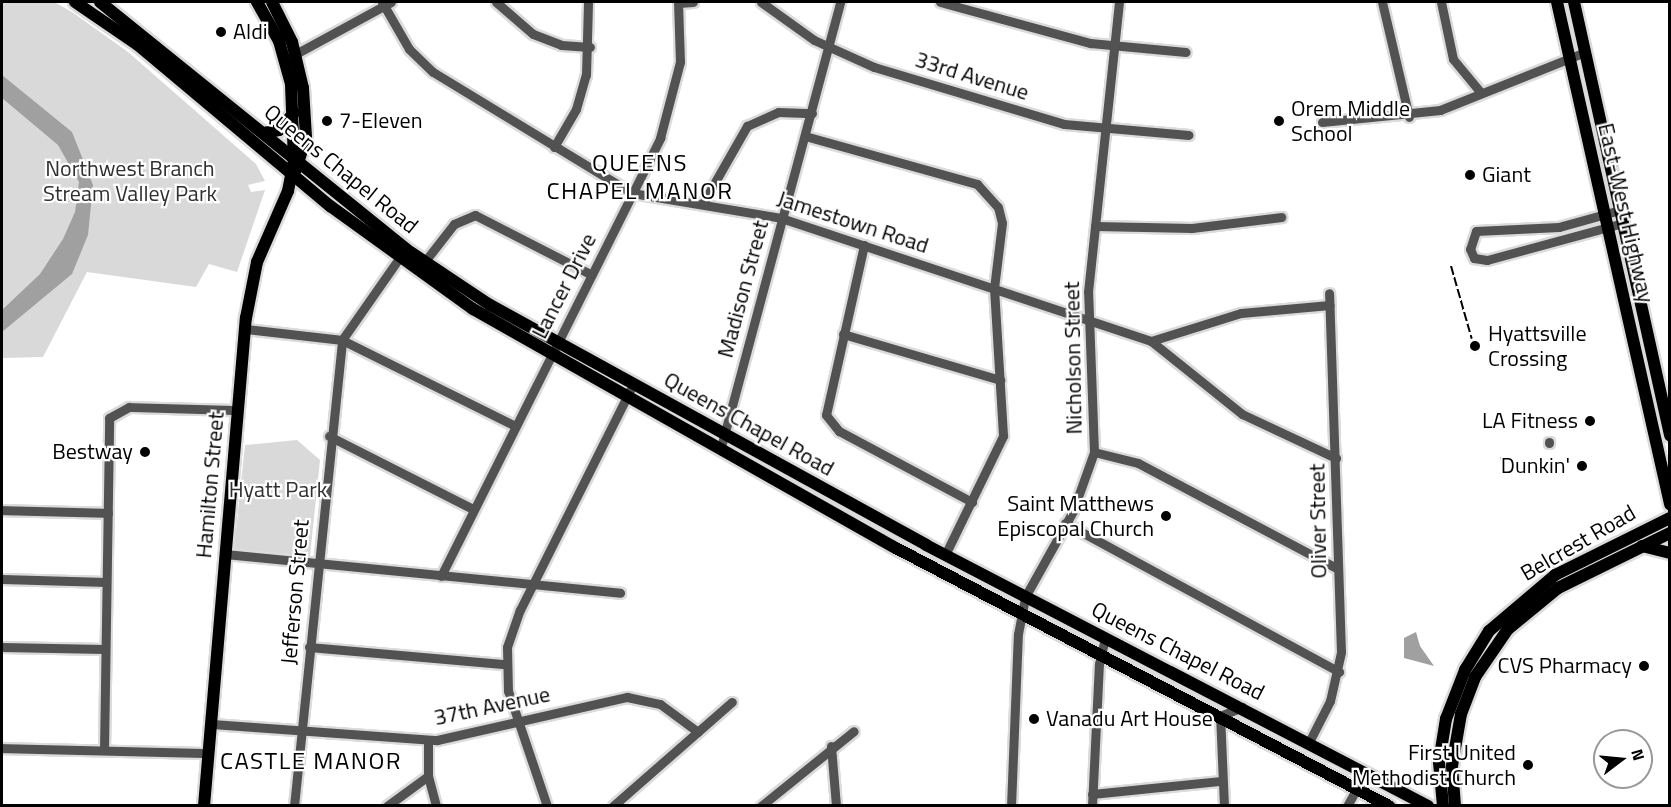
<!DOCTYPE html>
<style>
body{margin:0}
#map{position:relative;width:1671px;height:807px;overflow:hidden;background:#fff;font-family:"Titillium Web",sans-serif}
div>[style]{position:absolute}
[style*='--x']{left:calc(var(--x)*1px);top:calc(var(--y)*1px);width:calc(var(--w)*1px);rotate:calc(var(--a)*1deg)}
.green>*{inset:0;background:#d9d9d9}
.water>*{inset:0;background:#a0a0a0}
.roads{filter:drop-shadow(2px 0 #dbdbdb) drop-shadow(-2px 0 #dbdbdb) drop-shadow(0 2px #dbdbdb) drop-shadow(0 -2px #dbdbdb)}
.minor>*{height:9px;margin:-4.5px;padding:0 4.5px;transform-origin:4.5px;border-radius:4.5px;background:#525252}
.major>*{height:12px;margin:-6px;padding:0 6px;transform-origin:6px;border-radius:6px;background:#000}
.rail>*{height:2px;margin-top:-1px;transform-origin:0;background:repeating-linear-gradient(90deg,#000 0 9px,transparent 0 12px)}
.dots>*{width:16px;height:16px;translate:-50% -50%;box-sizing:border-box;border:3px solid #fff;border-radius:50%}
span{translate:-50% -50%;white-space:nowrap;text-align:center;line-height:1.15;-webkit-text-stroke:4.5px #fff;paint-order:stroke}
.poi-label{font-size:22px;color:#000}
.left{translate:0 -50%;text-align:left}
.right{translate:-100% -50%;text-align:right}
.street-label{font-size:22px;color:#000}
.park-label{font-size:22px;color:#303030}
.neighbourhood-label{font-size:24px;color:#000;letter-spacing:1.5px}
.frame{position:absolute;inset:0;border:3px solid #000;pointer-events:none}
.north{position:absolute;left:1593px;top:729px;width:60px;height:60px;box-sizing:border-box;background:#fff;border:2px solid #999;border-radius:50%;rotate:74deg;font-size:16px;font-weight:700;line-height:24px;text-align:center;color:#000}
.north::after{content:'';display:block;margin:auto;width:21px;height:27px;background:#000;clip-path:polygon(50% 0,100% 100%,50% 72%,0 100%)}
</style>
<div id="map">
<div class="green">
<div style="clip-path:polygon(2px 2px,54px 2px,72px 12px,128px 52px,256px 164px,265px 181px,248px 185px,251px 192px,265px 190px,237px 272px,209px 264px,196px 287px,87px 272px,43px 357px,2px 358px)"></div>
<div style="clip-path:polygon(297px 440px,320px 460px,310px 556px,234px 549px,245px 445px)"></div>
</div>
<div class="water">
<div style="clip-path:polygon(2px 75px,72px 132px,93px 185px,88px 235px,72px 274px,2px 332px,2px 310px,40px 274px,63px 239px,75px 212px,79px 182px,58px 145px,2px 98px)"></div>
<div style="clip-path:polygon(1416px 632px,1420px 646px,1434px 666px,1404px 658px,1404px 638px)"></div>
</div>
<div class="roads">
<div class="minor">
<div style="--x:382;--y:2;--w:54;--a:60.1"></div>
<div style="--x:409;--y:49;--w:33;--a:44"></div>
<div style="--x:433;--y:72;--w:233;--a:31.3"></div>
<div style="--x:632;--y:193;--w:151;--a:9.5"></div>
<div style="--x:781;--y:218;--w:390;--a:18.4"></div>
<div style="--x:1151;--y:341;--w:117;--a:38.7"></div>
<div style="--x:1242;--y:414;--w:104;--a:25.1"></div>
<div style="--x:496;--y:2;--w:49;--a:40.9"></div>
<div style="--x:533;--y:34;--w:30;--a:21"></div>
<div style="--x:561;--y:45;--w:29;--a:4"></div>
<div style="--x:761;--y:2;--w:65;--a:35.6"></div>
<div style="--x:814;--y:40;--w:66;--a:24.2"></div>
<div style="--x:874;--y:67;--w:198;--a:16.7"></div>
<div style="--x:1064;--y:124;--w:125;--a:5"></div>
<div style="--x:940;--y:2;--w:156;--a:15.3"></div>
<div style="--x:1090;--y:43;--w:96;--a:5.4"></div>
<div style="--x:1382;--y:2;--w:118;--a:76.8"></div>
<div style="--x:1441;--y:2;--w:58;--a:78.1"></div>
<div style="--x:1453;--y:59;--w:44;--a:50.5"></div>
<div style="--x:679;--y:3;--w:14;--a:-4"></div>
<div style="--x:290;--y:57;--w:115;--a:-28.6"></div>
<div style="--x:1322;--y:122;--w:119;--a:-5.8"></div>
<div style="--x:1440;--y:110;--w:156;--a:-21.8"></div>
<div style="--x:805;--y:136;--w:179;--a:15.6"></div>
<div style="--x:977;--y:184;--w:31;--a:48"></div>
<div style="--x:998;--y:207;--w:16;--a:76"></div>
<div style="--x:1002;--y:223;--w:65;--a:97"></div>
<div style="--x:994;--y:288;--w:148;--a:86.5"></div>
<div style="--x:1003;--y:436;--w:132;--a:116"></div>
<div style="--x:554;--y:147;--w:44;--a:-59.9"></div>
<div style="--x:576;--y:109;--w:35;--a:-74"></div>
<div style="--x:586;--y:75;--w:73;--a:-88.4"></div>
<div style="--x:703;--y:203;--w:89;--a:-60.3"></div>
<div style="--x:747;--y:126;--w:34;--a:-24"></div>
<div style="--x:778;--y:112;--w:34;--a:2"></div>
<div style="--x:1620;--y:210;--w:63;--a:164.4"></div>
<div style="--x:1559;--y:227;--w:83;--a:177.2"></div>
<div style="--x:1476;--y:231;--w:19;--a:108"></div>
<div style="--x:1470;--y:249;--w:10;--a:66"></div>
<div style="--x:1474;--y:258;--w:13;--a:9"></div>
<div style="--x:1487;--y:260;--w:141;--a:-15.2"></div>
<div style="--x:1095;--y:226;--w:97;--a:1.2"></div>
<div style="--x:1192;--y:228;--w:90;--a:-7"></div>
<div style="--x:864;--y:245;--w:174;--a:102.6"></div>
<div style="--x:826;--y:415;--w:21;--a:51"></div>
<div style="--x:839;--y:431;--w:151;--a:28.1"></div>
<div style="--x:422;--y:265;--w:52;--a:-52"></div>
<div style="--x:454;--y:224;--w:23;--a:-23"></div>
<div style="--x:475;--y:215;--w:131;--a:27.1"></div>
<div style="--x:246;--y:329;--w:97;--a:6.5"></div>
<div style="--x:342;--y:340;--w:193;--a:26.4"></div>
<div style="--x:843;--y:334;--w:164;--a:16.3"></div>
<div style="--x:1151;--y:341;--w:94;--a:-17.3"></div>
<div style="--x:1241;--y:313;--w:89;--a:-5.1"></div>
<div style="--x:329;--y:436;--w:161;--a:26.9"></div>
<div style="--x:1549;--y:442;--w:1;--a:90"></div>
<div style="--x:721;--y:447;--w:461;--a:-75"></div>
<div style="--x:1094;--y:452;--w:45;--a:14"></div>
<div style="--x:1138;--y:463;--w:226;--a:27.9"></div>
<div style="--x:2;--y:510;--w:106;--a:1.6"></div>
<div style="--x:1065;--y:523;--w:312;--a:28.5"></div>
<div style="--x:225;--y:554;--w:397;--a:5.6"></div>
<div style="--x:441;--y:576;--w:490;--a:-63.4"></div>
<div style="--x:660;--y:138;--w:79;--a:-75.3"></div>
<div style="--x:680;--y:62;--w:60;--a:-91.9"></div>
<div style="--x:2;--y:579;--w:104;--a:1.7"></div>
<div style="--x:2;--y:647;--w:102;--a:1.1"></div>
<div style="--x:309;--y:647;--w:197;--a:5"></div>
<div style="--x:212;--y:724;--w:226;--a:4.1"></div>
<div style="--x:437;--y:740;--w:195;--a:-12.8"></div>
<div style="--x:627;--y:697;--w:34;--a:12"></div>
<div style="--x:660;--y:704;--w:47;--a:36.4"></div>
<div style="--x:428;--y:740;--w:36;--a:90"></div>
<div style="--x:428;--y:776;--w:31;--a:75"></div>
<div style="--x:1309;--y:742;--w:46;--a:-62.9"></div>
<div style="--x:1330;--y:701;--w:50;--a:-77.3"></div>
<div style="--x:1341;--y:652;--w:359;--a:-91.9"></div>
<div style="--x:831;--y:746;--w:60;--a:85.2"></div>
<div style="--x:2;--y:748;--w:207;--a:1.4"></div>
<div style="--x:104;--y:750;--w:332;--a:-89.1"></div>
<div style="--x:109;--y:418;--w:23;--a:-29"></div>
<div style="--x:129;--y:407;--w:109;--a:1.6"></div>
<div style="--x:1092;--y:794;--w:130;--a:-5.8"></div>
<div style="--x:294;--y:806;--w:468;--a:-84.1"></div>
<div style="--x:342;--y:340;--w:101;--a:-55.1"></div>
<div style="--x:387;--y:806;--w:51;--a:-36.2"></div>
<div style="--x:547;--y:806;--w:121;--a:-108.7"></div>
<div style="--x:508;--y:691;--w:44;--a:-91.3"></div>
<div style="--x:507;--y:647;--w:39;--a:-71"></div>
<div style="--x:520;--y:610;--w:246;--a:-63.4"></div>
<div style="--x:613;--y:806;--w:158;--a:-41.2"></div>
<div style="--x:761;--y:806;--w:119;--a:-38.9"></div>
<div style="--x:1011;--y:806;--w:172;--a:-87.7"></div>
<div style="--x:1018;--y:634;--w:38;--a:-79"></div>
<div style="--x:1025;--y:597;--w:98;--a:-60.8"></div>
<div style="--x:1073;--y:511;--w:63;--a:-70.4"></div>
<div style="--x:1094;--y:452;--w:160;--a:-92.1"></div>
<div style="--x:1088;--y:292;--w:292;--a:-83.9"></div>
<div style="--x:1092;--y:806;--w:142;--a:-87.2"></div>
<div style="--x:1099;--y:664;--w:28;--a:-77"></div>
<div style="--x:1224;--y:806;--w:90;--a:-92.5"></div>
<div style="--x:1220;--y:716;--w:24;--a:-22"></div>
<div style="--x:1347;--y:806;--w:21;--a:-61"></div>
</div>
<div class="major">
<div style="--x:75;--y:2;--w:76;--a:34.3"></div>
<div style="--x:138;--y:45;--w:251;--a:40"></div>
<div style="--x:330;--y:206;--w:176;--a:35.8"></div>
<div style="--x:473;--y:309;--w:484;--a:29.5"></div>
<div style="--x:894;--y:547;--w:559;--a:27.62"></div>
<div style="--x:100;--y:2;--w:393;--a:38.9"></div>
<div style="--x:406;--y:249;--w:101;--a:33.7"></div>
<div style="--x:490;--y:305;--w:498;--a:28.8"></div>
<div style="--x:926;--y:545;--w:566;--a:27.47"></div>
<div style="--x:272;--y:2;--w:45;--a:63.4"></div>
<div style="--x:292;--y:42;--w:47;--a:76.6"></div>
<div style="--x:303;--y:88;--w:49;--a:86.5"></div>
<div style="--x:306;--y:137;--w:34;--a:107"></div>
<div style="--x:1557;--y:2;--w:515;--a:77.31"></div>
<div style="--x:1574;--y:2;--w:444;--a:77.5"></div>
<div style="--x:264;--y:133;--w:15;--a:-11"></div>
<div style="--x:279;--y:130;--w:23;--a:-49"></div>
<div style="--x:1642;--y:546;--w:29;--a:14"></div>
<div style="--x:204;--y:806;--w:490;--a:-85.1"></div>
<div style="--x:246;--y:318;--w:57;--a:-78.9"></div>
<div style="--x:257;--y:262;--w:77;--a:-66.4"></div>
<div style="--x:288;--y:191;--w:32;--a:-79"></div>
<div style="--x:294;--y:160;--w:76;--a:-92.3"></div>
<div style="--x:291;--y:84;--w:45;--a:-105.6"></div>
<div style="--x:279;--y:41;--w:45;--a:-119.4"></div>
<div style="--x:1443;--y:806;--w:44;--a:-95.2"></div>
<div style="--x:1439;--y:762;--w:44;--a:-80.8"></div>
<div style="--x:1446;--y:719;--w:53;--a:-68.8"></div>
<div style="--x:1465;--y:670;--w:46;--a:-58.4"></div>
<div style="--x:1489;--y:631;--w:87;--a:-40.3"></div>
<div style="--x:1555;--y:575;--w:128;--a:-26.4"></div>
<div style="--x:1455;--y:806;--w:40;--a:-94.3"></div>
<div style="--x:1452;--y:766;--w:53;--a:-80.2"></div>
<div style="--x:1461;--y:714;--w:40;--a:-69"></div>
<div style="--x:1475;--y:677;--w:58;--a:-55.5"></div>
<div style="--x:1508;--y:629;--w:65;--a:-39.4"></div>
<div style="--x:1558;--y:588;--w:125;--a:-26.2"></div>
</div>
</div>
<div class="rail">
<div style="--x:1451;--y:266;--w:91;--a:74.1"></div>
<div style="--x:1501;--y:457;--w:13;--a:72"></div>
</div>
<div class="dots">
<div style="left:221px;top:32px;background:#000"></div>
<div style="left:327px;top:121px;background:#000"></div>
<div style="left:1279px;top:121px;background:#000"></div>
<div style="left:1470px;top:175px;background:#000"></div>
<div style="left:1475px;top:346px;background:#000"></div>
<div style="left:1590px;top:421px;background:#000"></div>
<div style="left:145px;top:452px;background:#000"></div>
<div style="left:1582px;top:466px;background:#000"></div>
<div style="left:1166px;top:516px;background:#000"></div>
<div style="left:1644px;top:666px;background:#000"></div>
<div style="left:1034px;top:719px;background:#000"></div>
<div style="left:1528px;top:765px;background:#000"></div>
</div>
<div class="poi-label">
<span class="left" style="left:233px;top:32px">Aldi</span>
<span class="left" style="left:1291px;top:121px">Orem Middle<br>School</span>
<span class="left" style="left:339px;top:121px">7-Eleven</span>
<span class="left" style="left:1482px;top:175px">Giant</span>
<span class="left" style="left:1488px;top:346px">Hyattsville<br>Crossing</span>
<span class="right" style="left:1578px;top:421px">LA Fitness</span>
<span class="right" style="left:133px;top:452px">Bestway</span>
<span class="right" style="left:1570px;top:466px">Dunkin'</span>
<span class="right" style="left:1154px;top:516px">Saint Matthews<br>Episcopal Church</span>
<span class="right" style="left:1632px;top:666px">CVS Pharmacy</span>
<span class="left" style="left:1046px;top:719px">Vanadu Art House</span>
<span class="right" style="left:1516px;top:765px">First United<br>Methodist Church</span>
</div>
<div class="street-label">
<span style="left:972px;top:76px;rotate:17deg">33rd Avenue</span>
<span style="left:341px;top:169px;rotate:39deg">Queens Chapel Road</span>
<span style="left:1626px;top:213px;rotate:77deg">East-West Highway</span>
<span style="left:853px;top:222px;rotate:18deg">Jamestown Road</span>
<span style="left:564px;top:286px;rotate:-63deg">Lancer Drive</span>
<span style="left:743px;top:289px;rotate:-75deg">Madison Street</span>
<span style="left:1073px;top:358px;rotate:-91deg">Nicholson Street</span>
<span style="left:749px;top:424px;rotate:29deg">Queens Chapel Road</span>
<span style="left:210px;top:485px;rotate:-85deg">Hamilton Street</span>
<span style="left:1318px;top:521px;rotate:-91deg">Oliver Street</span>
<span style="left:1578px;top:543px;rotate:-30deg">Belcrest Road</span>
<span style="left:295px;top:592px;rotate:-85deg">Jefferson Street</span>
<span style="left:1178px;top:651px;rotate:27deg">Queens Chapel Road</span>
<span style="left:492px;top:706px;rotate:-12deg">37th Avenue</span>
</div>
<div class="park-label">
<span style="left:130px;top:181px">Northwest Branch<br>Stream Valley Park</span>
<span style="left:278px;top:490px">Hyatt Park</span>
</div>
<div class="neighbourhood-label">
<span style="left:640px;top:177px">QUEENS<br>CHAPEL MANOR</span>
<span style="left:311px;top:761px">CASTLE MANOR</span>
</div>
<div class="frame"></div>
<div class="north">N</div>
</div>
